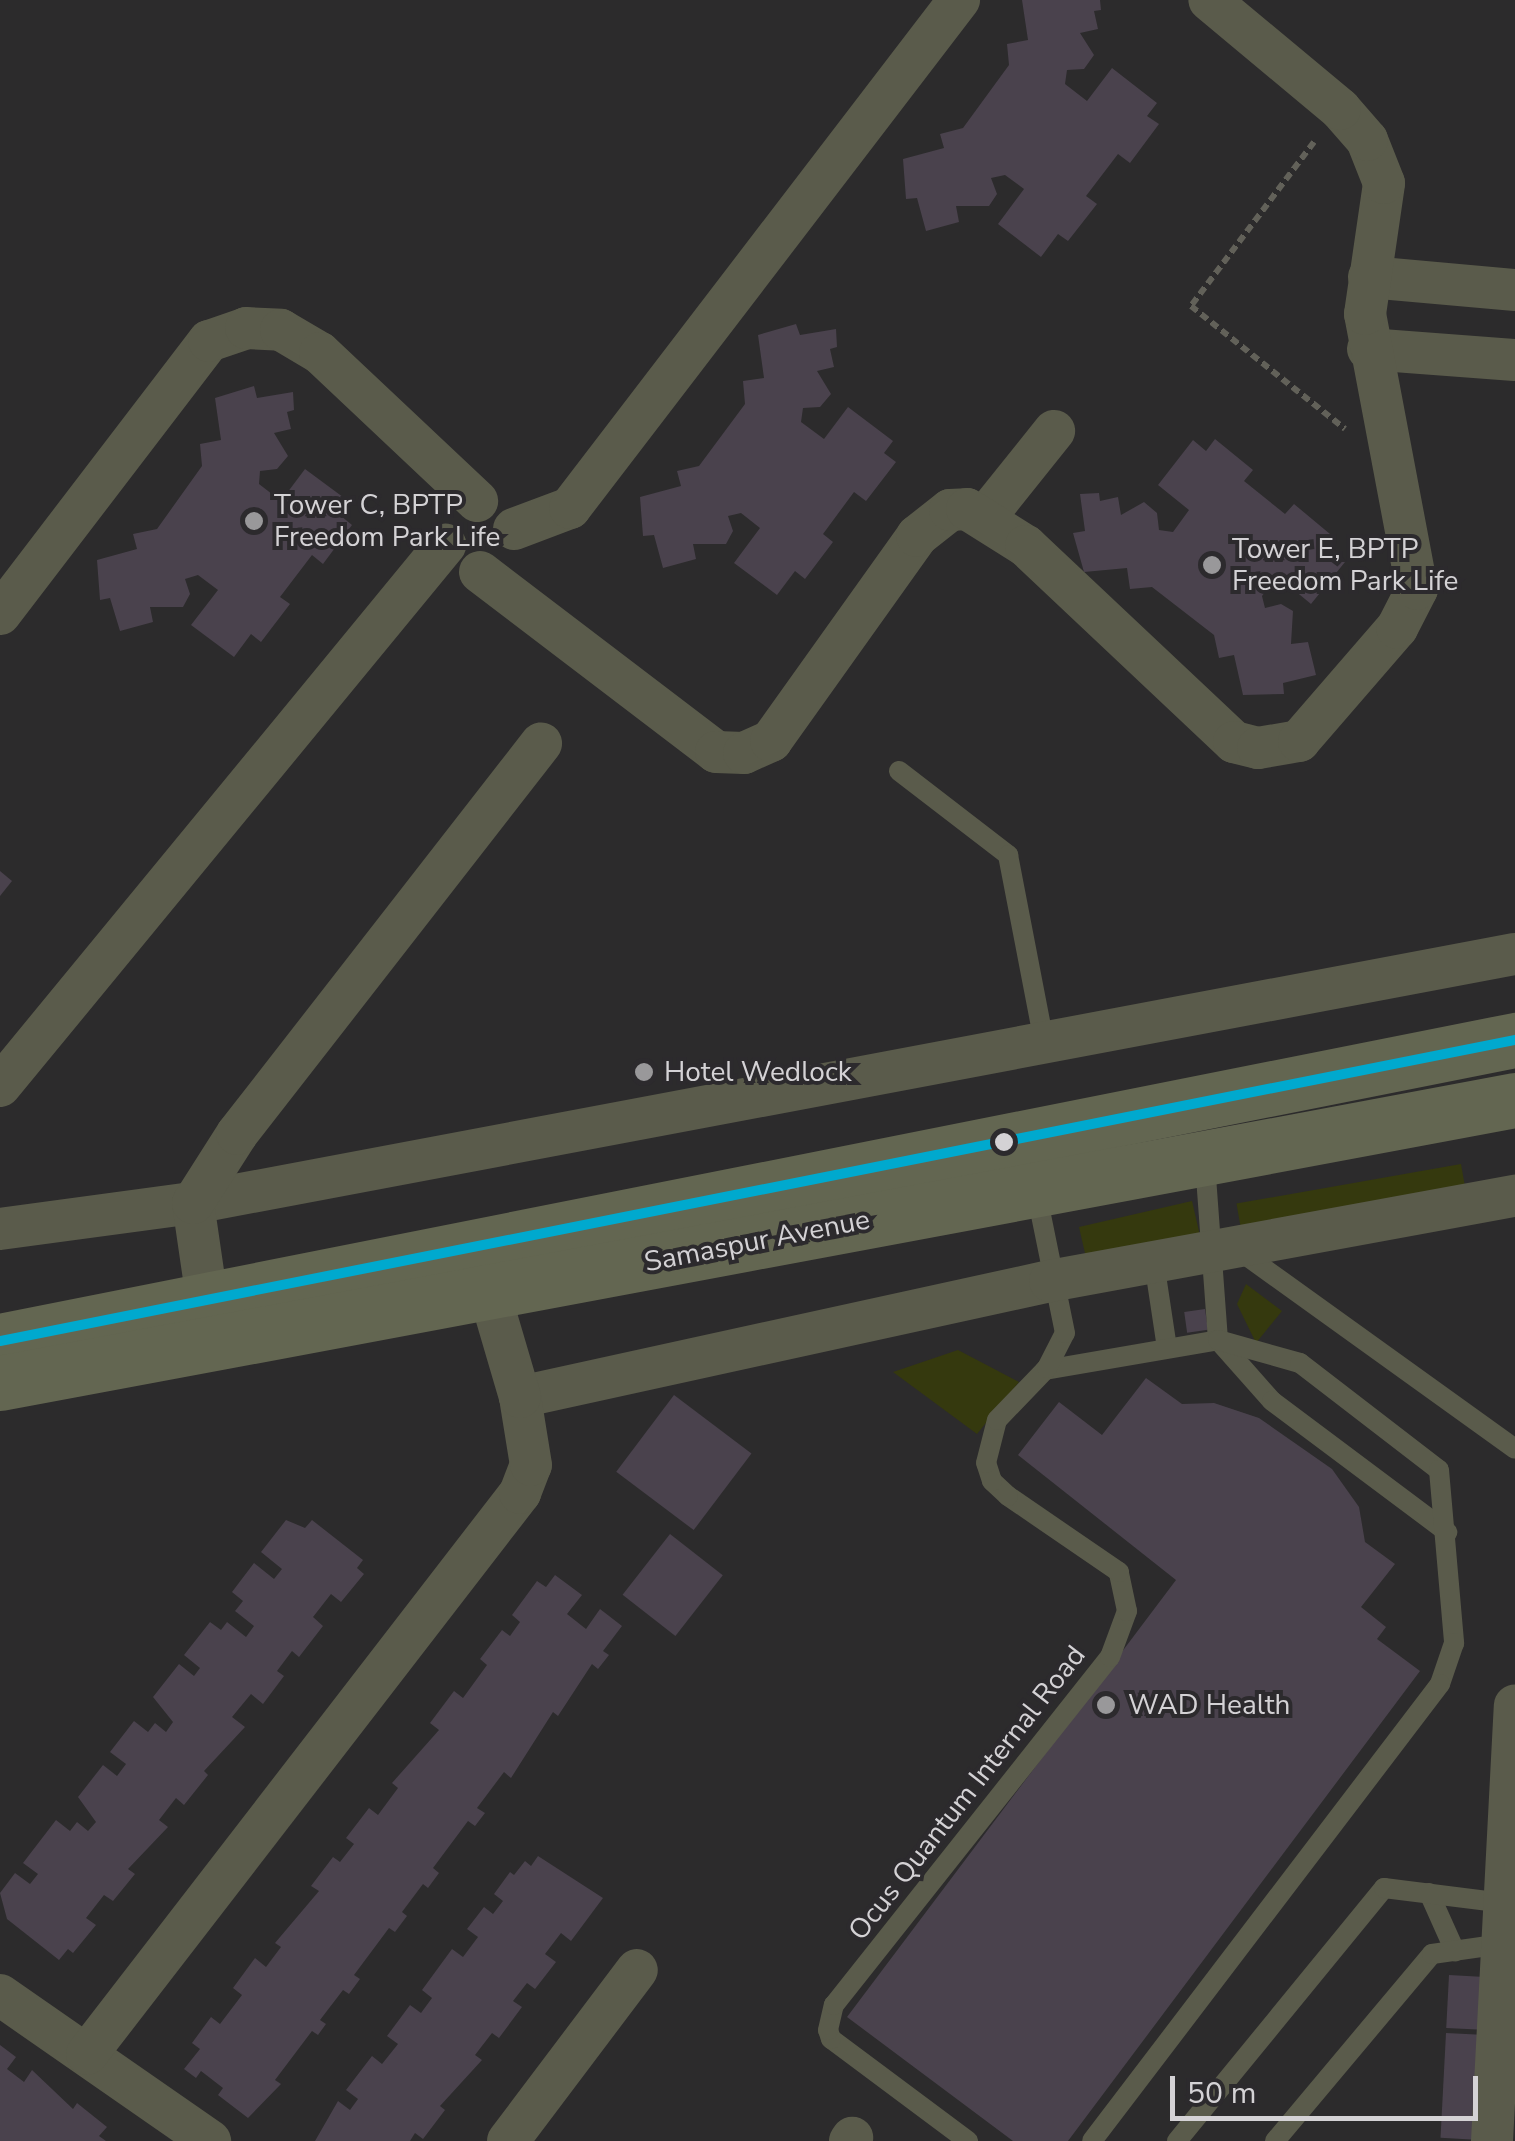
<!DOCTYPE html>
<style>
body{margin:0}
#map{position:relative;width:1515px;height:2141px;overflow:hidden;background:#2c2b2c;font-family:"Nunito Sans",sans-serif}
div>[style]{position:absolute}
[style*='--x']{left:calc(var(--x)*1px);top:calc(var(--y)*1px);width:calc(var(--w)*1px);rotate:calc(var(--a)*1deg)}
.green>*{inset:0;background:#35390e;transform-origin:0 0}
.building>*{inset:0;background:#4a424d;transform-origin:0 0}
.path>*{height:6px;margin-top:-3px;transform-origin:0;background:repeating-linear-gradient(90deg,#626159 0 8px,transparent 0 13px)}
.service>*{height:20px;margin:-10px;padding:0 10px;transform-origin:10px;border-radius:10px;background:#5a5b4b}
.minor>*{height:42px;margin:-21px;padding:0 21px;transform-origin:21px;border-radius:21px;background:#5a5b4b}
.secondary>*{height:55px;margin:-27.5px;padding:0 27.5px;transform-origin:27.5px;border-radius:27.5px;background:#636651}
.bus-1>*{height:10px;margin:-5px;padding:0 5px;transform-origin:5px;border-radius:5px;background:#00a9ce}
.dots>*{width:28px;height:28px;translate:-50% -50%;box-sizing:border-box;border:5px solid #2c2a2d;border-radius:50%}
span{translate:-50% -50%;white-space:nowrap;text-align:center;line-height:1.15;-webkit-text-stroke:8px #2c2a2d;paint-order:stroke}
.poi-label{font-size:28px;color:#d4d2d5}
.left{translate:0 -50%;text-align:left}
.street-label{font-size:28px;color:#d4d2d5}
.scale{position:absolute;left:1170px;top:2076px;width:308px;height:45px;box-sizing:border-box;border:5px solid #d4d2d5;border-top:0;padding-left:12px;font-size:30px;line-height:35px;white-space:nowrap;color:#d4d2d5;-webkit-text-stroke:8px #2c2a2d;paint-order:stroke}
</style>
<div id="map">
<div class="green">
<div style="left:1461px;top:1164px;width:36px;height:228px;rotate:80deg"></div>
<div style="left:1192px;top:1201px;width:46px;height:116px;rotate:77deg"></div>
<div style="clip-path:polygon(1246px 1284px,1282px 1311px,1256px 1343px,1237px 1304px)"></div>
<div style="clip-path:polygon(958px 1350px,1019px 1382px,977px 1434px,893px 1372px)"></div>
</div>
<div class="building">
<div style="clip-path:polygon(1022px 0,1100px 0,1101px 10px,1094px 11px,1098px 29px,1080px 33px,1094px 55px,1084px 69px,1067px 70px,1065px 84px,1087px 101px,1112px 68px,1157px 103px,1147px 116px,1159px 124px,1130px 163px,1118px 154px,1086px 196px,1097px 204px,1068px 241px,1058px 234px,1041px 257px,998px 224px,1024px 189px,1005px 175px,991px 178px,997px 194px,989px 206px,956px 206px,959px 222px,926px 231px,917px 198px,906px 199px,903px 159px,944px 148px,940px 134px,963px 128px,1009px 65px,1007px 44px,1028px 40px)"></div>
<div style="clip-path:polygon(796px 324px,800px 335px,836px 329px,837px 347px,830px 349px,834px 367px,817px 371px,831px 394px,820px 407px,803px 408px,801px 422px,824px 439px,848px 407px,893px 441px,884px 453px,896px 462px,866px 501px,854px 492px,823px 534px,833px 542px,805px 579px,795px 571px,777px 595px,734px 563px,760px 528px,741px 513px,728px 516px,733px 531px,726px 544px,693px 544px,696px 559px,663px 568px,654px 535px,643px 536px,640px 497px,681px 486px,677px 471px,699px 466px,745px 404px,743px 381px,764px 378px,758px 335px)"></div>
<div style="clip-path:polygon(254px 386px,257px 398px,293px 392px,294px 410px,287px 412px,291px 429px,274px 433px,288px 456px,277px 469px,260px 471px,259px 484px,281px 501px,305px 469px,351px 503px,341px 516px,352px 525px,323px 564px,312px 555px,280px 597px,290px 604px,261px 642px,251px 634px,234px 657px,191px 625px,218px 590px,198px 575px,185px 579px,190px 594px,183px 607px,150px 607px,153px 622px,120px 631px,110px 598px,100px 600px,97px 560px,137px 549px,133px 534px,157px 529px,202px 466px,200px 444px,221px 440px,215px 398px)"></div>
<div style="clip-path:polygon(1215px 439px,1253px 470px,1244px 481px,1285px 514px,1294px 504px,1330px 534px,1322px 544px,1345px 562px,1311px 604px,1277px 576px,1262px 596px,1265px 608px,1281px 604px,1293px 611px,1291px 644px,1308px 642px,1316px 675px,1283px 683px,1284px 694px,1243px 695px,1234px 655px,1219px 658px,1214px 635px,1152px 587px,1130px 589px,1127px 568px,1084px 572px,1073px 533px,1085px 531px,1080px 494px,1099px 493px,1100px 501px,1118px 497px,1121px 515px,1144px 502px,1157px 513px,1159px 530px,1173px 532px,1189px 510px,1158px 485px,1193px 440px,1206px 451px)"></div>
<div style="clip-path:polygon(0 871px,12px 881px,0 896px)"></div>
<div style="left:1205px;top:1309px;width:21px;height:21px;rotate:82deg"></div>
<div style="clip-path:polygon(1146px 1378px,1182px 1404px,1214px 1403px,1259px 1418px,1332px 1469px,1359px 1507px,1365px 1542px,1395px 1564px,1361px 1607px,1386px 1627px,1377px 1639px,1420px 1671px,1068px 2141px,1013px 2141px,847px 2017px,1176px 1580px,1018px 1455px,1059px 1402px,1102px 1435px)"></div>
<div style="left:674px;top:1395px;width:97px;height:96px;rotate:37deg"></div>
<div style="clip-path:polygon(286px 1520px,305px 1528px,312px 1520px,363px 1560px,357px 1568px,364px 1574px,341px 1602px,331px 1594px,313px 1617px,323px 1626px,299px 1657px,292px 1651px,277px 1671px,284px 1676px,263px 1704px,251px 1694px,232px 1717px,245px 1727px,204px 1771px,208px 1775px,184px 1805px,176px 1798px,159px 1820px,168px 1827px,128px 1869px,135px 1874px,113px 1901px,104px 1895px,86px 1918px,96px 1925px,73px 1953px,68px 1949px,59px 1960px,7px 1919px,0 1893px,15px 1873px,30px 1884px,38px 1874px,23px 1863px,56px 1820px,70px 1831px,77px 1822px,88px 1831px,96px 1822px,78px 1797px,103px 1765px,117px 1776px,126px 1764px,110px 1752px,134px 1721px,148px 1732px,155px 1723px,166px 1732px,173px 1722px,153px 1697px,179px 1664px,194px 1676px,200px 1668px,184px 1655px,210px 1622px,221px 1630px,227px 1622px,246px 1637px,254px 1626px,235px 1611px,243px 1601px,232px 1592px,254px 1563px,274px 1579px,282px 1569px,261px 1552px)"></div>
<div style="left:670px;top:1534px;width:67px;height:77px;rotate:38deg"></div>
<div style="clip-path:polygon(555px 1575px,582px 1595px,567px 1614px,586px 1629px,600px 1609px,622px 1626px,603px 1651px,609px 1655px,598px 1669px,592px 1664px,558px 1716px,553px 1712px,511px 1778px,504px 1772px,477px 1808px,485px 1813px,475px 1826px,468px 1821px,433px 1868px,439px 1873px,428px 1888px,423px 1884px,402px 1912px,407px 1916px,395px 1932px,389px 1928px,354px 1975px,360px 1979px,349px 1994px,343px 1990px,320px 2020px,326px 2024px,318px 2035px,312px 2031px,275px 2080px,281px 2084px,248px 2118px,218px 2095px,223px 2088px,201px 2071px,196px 2078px,184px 2069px,200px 2049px,192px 2043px,211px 2017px,220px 2024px,242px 1995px,233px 1988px,255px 1958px,266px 1967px,281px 1947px,275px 1943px,319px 1891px,311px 1886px,333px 1857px,340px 1862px,354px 1844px,346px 1838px,369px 1808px,378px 1815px,398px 1788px,392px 1783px,439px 1730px,430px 1723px,454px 1691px,463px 1698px,487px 1665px,480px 1659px,502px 1630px,510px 1636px,520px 1622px,512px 1615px,537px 1581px,546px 1587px)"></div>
<div style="clip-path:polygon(538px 1856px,603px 1898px,571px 1941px,561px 1933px,545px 1954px,556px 1962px,535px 1989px,527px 1983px,513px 2001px,522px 2007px,499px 2038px,492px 2033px,475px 2055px,482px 2060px,440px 2106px,445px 2110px,423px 2139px,415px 2133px,410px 2141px,315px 2141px,338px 2101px,350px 2110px,358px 2099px,346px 2090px,372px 2056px,382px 2064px,398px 2044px,387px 2036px,410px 2005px,421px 2013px,432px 1998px,422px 1990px,452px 1949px,463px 1957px,478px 1937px,467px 1929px,484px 1907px,493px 1914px,503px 1901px,494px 1894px,510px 1872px,514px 1875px,525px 1861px,531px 1866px)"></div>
<div style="left:1449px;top:1975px;width:36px;height:53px;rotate:3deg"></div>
<div style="left:1446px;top:2033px;width:35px;height:105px;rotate:3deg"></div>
<div style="clip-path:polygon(0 2045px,16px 2057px,7px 2069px,24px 2082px,32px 2070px,73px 2109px,77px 2103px,107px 2127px,99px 2136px,106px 2141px,0 2141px)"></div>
</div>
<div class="path">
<div style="--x:1314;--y:142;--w:205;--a:126.9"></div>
<div style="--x:1191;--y:306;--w:197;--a:38.6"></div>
</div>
<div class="service">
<div style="--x:899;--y:771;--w:138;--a:37.6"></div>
<div style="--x:1008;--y:855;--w:190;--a:79.1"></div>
<div style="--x:1205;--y:1163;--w:177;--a:85.8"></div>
<div style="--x:1218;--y:1340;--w:81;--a:48.5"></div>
<div style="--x:1272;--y:1401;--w:219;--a:36.8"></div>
<div style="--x:1237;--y:1249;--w:342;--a:35.7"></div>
<div style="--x:1154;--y:1262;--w:87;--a:81.4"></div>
<div style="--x:1045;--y:1370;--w:176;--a:-9.8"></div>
<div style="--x:1218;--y:1340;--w:85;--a:15.7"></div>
<div style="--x:1300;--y:1363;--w:175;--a:37.6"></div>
<div style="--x:1439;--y:1470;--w:174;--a:85"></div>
<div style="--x:1454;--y:1643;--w:43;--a:108.9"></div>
<div style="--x:1440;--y:1684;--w:574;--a:127.29"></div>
<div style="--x:1429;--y:1893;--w:64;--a:65.9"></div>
<div style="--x:968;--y:2141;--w:171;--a:-143.3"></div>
<div style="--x:831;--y:2039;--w:9;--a:-108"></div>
<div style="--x:828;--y:2030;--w:26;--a:-77"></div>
<div style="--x:834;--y:2005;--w:444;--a:-51.6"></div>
<div style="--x:1110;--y:1657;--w:49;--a:-69.7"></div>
<div style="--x:1127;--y:1611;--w:40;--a:-102"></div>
<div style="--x:1119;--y:1572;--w:135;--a:-145.6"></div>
<div style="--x:1008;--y:1496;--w:22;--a:-137"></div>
<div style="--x:992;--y:1481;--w:19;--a:-108"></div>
<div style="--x:986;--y:1463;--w:44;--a:-75.7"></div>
<div style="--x:997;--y:1420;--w:72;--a:-46.1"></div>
<div style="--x:1047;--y:1368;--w:39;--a:-63"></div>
<div style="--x:1065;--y:1333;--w:145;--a:-101.5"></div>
<div style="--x:1177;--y:2141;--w:327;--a:-50.7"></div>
<div style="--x:1384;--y:1888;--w:122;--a:7.1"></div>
<div style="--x:1275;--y:2141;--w:244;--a:-50"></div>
<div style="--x:1432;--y:1954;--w:71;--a:-8.1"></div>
</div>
<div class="minor">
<div style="--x:1369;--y:277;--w:147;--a:5.1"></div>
<div style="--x:1368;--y:349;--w:147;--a:4.3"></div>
<div style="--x:986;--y:516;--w:109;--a:-51.3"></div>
<div style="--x:514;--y:529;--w:60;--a:-20.6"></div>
<div style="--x:570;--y:508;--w:640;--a:-52.56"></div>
<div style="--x:480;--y:572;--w:297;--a:37.3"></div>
<div style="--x:716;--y:752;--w:28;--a:2"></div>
<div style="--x:744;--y:753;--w:30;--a:-24"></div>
<div style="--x:771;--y:741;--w:252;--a:-54.5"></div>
<div style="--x:917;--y:536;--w:42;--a:-38.2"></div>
<div style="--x:950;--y:510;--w:17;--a:-3"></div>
<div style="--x:967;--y:509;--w:70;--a:32.1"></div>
<div style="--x:1026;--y:546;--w:286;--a:43.3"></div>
<div style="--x:1234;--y:742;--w:25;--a:14"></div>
<div style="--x:1258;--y:748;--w:42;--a:-9.7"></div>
<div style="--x:1299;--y:741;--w:150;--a:-49.1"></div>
<div style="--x:1397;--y:628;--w:44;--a:-62.9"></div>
<div style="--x:1417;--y:589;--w:280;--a:-100.7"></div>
<div style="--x:1365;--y:314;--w:132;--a:-81.7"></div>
<div style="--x:1384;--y:183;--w:46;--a:-111.6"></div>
<div style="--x:1367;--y:140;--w:41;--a:-131.1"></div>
<div style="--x:1340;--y:109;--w:170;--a:-140.2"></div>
<div style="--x:0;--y:614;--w:344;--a:-52.6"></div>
<div style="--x:209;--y:341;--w:39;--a:-19"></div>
<div style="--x:246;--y:328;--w:35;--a:3"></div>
<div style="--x:281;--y:330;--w:45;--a:30.5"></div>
<div style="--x:320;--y:353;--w:216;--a:43.3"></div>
<div style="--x:0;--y:1086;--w:701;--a:-50.56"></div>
<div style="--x:0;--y:1229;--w:195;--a:-7.7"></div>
<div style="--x:193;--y:1203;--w:1345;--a:-10.67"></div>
<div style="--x:207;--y:1299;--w:97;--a:-98.3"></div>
<div style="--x:193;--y:1203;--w:82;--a:-57.5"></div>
<div style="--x:237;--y:1134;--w:495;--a:-52.1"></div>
<div style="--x:520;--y:1397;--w:543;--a:-12.35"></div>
<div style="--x:1050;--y:1281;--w:473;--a:-10.4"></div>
<div style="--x:0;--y:1995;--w:256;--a:34.8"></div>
<div style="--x:87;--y:2054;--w:709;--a:-52.34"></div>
<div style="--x:520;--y:1493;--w:30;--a:-69"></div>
<div style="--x:531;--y:1465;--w:69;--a:-99.2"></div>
<div style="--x:520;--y:1397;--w:109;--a:-106.4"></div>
<div style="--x:508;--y:2141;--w:214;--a:-53"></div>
<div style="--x:850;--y:2141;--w:4;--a:-56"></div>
<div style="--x:1492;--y:2141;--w:436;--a:-87"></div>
</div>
<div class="secondary">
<div style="--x:0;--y:1341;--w:1545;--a:-11.24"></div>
<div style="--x:0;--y:1383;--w:1541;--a:-10.58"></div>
</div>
<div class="bus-1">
<div style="--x:0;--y:1341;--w:1545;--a:-11.24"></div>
</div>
<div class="dots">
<div style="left:254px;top:521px;background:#99989a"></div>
<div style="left:1212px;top:565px;background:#99989a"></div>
<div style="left:644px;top:1072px;background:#99989a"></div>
<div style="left:1004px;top:1142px;background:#d4d2d5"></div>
<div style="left:1106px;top:1705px;background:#99989a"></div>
</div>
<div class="poi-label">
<span class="left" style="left:274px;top:521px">Tower C, BPTP<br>Freedom Park Life</span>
<span class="left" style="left:1232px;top:565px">Tower E, BPTP<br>Freedom Park Life</span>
<span class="left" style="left:664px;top:1072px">Hotel Wedlock</span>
<span class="left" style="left:1128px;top:1705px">WAD Health</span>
</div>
<div class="street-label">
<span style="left:757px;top:1241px;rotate:-11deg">Samaspur Avenue</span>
<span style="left:967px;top:1793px;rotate:-52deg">Ocus Quantum Internal Road</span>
</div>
<div class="scale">50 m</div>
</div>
